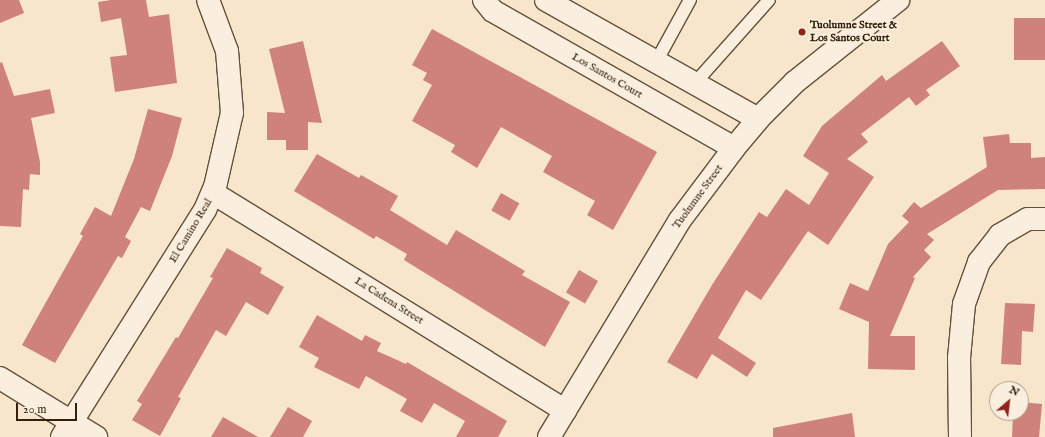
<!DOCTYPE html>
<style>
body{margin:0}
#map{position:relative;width:1045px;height:437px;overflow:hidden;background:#f7e5cc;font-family:"IM FELL English",serif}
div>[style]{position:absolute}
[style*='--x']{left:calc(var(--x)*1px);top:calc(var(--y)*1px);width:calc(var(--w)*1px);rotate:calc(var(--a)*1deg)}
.building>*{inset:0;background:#ce827b;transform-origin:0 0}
.roads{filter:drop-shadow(1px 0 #64513a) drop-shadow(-1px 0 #64513a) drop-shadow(0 1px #64513a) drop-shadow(0 -1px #64513a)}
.service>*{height:12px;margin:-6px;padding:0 6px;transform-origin:6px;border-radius:6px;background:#faeede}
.minor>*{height:22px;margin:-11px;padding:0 11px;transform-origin:11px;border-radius:11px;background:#faeede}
.tertiary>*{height:22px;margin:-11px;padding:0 11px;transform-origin:11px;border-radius:11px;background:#faeede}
.secondary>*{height:22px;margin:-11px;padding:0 11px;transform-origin:11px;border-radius:11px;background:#faeede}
.dots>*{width:11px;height:11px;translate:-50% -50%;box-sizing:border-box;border:2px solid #faeede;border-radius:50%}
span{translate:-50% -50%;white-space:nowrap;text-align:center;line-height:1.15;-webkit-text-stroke:4px #faeede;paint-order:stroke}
.poi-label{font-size:11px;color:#332009;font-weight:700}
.left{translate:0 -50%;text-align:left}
.street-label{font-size:11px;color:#332009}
.north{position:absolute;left:989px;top:381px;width:40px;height:40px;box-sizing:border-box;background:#faeede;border:1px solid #aa9c89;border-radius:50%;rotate:28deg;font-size:11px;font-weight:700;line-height:16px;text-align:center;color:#332009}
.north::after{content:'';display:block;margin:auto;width:14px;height:18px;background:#8f2418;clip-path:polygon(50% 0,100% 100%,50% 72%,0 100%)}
.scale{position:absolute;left:16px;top:403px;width:61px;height:18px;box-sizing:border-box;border:2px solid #332009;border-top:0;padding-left:5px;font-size:12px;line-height:14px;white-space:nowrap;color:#332009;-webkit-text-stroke:3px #faeede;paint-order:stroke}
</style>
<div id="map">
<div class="building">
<div style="clip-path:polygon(0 0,19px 0,24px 13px,0 23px)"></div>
<div style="clip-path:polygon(111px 0,146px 0,149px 17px,169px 14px,177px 83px,115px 92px,110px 57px,127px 55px,121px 18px,101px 22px,98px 2px)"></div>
<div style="left:1045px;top:18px;width:42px;height:31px;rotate:90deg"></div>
<div style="clip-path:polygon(432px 29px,657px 152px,613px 230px,587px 215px,595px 201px,543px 172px,552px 156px,501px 127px,477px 168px,451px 152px,455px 145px,412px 121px,432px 85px,423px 80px,427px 73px,412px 65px)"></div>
<div style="clip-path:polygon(303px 41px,322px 123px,308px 122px,308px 150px,286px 150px,286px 140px,267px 140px,267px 112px,285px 113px,269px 49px)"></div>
<div style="clip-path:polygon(942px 41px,960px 66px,926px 90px,930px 95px,916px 106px,909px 97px,861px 134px,868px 142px,847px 159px,874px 177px,828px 245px,808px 231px,761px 300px,746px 290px,718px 338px,756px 363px,747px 377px,712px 354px,697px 379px,667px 362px,712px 285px,759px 212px,767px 217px,786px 189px,809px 205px,829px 173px,803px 156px,822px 126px,882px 75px,886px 81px)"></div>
<div style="clip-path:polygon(2px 62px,14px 96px,50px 89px,55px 113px,31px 118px,40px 162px,40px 175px,30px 174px,29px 190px,23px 189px,21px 227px,0 226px,0 63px)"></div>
<div style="clip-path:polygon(148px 109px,182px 118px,172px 156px,150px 211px,141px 207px,125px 237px,131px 241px,122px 258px,118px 256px,55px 363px,22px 345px,83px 236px,80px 234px,95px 207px,111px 216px,134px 159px)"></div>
<div style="clip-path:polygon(1009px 134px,1010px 143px,1031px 143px,1031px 158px,1045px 157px,1045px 189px,998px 190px,927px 234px,934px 240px,924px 250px,931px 257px,913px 277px,915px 278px,890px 336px,915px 336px,915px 370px,868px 369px,869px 322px,839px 309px,850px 283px,868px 291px,888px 244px,909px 222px,902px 216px,914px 202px,921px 208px,987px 167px,983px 137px)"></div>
<div style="clip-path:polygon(317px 154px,359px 178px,361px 175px,398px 196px,390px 210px,447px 245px,456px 230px,525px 271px,522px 275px,570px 302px,545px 347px,404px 260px,407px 254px,376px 236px,374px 239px,294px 191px)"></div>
<div style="left:501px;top:193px;width:21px;height:20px;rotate:29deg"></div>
<div style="clip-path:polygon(227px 248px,262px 268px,260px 273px,284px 287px,268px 315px,246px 302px,226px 336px,216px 330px,178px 397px,181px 398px,160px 436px,132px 420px,142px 404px,137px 401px,176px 337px,178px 338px,213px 278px,210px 277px)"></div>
<div style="left:579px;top:270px;width:22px;height:26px;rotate:30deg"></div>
<div style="clip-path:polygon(1005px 303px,1035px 304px,1033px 332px,1022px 331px,1021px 365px,1001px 364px)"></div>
<div style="clip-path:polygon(317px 315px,362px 341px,365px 335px,381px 343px,377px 351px,406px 364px,407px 362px,507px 421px,498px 437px,456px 437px,465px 421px,434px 403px,422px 423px,400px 411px,407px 399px,366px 376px,359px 389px,314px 367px,319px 358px,299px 347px)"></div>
<div style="clip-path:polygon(1021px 402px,1042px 404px,1039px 437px,1012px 437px,1013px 413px,1021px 413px)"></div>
<div style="clip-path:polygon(288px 407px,312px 421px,303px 437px,270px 437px)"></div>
<div style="clip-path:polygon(852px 413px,855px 437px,773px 437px,773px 428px)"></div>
<div style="clip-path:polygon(223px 417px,258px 437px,211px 437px)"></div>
</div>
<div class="roads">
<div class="service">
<div style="--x:656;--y:62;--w:71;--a:-61.3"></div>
<div style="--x:695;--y:83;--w:111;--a:-48.3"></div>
</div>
<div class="minor">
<div style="--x:484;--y:0;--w:14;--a:51"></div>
<div style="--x:493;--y:11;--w:277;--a:29.6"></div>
<div style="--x:546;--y:0;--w:243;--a:29.3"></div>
<div style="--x:213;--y:193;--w:414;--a:31.7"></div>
<div style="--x:62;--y:437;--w:268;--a:-57.8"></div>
<div style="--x:205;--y:210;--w:25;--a:-67"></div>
<div style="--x:215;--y:187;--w:76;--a:-77.1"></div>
<div style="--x:232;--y:113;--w:62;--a:-94.6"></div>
<div style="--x:227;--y:51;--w:54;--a:-110.4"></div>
<div style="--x:960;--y:437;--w:79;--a:-90.7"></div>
<div style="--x:959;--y:358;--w:54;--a:-84.7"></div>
<div style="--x:964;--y:304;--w:45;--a:-70.3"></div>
<div style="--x:979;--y:262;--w:34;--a:-52"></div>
<div style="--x:1000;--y:235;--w:32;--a:-30"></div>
<div style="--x:1028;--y:219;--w:17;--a:0"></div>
</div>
<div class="tertiary">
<div style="--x:0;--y:378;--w:113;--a:31.6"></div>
</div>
<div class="secondary">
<div style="--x:549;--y:437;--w:253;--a:-58.9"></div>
<div style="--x:680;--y:220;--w:90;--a:-53.1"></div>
<div style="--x:734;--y:148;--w:38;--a:-50"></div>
<div style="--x:758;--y:119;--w:52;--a:-45"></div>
<div style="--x:795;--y:82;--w:132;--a:-38.5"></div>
</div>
</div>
<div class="dots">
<div style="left:802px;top:32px;background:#8f2418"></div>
</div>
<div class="poi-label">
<span class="left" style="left:810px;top:32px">Tuolumne Street &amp;<br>Los Santos Court</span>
</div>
<div class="street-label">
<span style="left:607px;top:76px;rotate:30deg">Los Santos Court</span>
<span style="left:698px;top:197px;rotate:-54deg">Tuolumne Street</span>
<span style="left:191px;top:231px;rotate:-59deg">El Camino Real</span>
<span style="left:389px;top:301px;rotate:32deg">La Cadena Street</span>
</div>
<div class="north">N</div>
<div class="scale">20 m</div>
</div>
